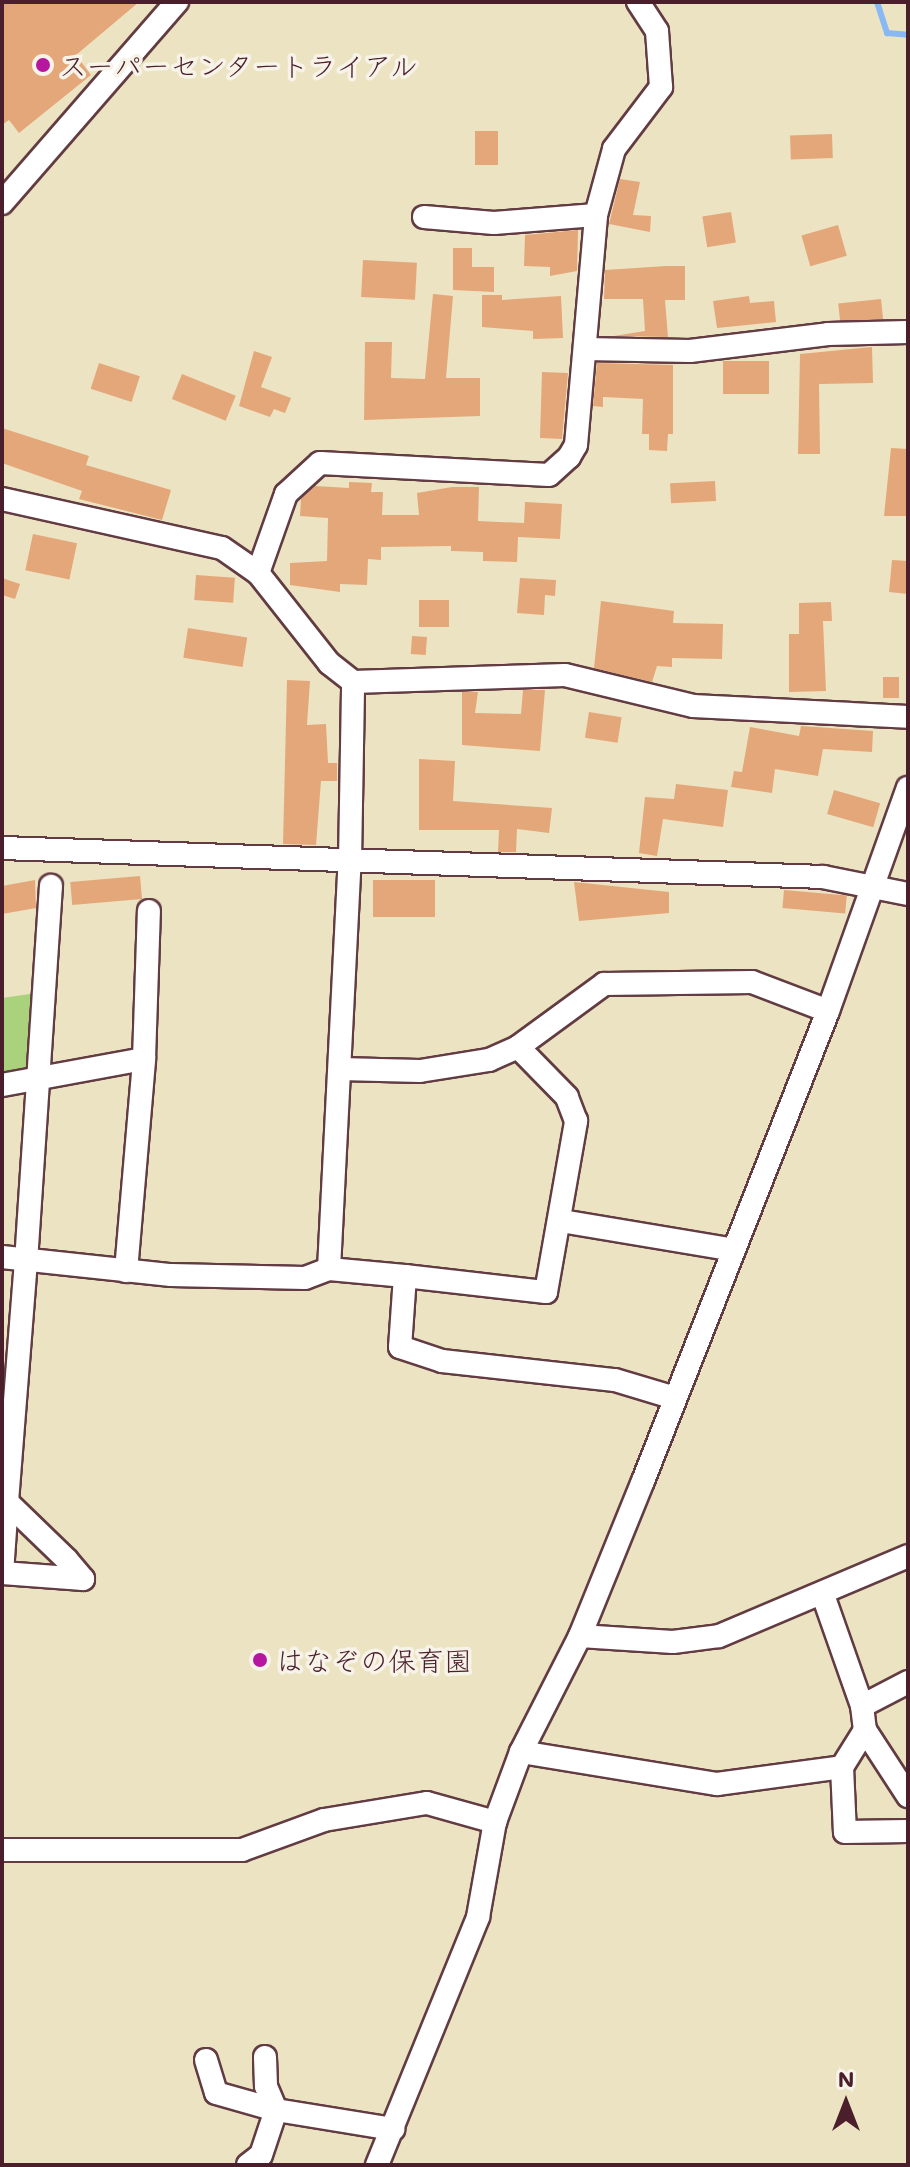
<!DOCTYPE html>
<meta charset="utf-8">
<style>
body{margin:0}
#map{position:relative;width:910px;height:2167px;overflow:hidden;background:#ece3c3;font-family:Mali,"Klee One",sans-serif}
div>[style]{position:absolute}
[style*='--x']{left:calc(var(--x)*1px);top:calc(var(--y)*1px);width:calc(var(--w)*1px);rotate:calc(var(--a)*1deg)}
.green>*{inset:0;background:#aad17c}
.stream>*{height:6px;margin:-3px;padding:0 3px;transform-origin:3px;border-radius:3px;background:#88b9f4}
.building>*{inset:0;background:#e4a779;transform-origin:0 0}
.roads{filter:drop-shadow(2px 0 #623c42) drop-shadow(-2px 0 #623c42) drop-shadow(0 2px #623c42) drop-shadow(0 -2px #623c42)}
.minor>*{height:22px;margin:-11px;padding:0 11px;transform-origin:11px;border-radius:11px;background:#fff}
.dots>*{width:22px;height:22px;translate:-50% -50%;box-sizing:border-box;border:4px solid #f7f3e8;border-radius:50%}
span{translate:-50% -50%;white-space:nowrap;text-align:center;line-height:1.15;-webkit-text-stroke:7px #f7f3e8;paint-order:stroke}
.poi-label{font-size:28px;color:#4a1f2b}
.left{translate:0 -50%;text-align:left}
.frame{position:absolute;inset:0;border:4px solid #4a1f2b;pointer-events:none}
.north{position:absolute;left:806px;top:2063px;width:80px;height:80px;-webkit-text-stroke:6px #f7f3e8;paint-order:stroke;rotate:0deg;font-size:22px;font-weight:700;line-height:32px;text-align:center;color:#4a1f2b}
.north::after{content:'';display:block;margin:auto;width:28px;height:36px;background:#4a1f2b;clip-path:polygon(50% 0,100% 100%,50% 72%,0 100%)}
</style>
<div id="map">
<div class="green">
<div style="clip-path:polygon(44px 992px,38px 1080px,2px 1085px,2px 998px)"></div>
</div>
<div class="stream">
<div style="--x:877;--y:2;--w:33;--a:72"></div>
<div style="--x:887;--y:33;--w:21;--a:5"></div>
</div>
<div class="building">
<div style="clip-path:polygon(2px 2px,139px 2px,76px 55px,91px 75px,19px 133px,9px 120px,2px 125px)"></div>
<div style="left:475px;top:131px;width:23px;height:34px"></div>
<div style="left:832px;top:134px;width:24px;height:42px;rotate:88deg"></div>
<div style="clip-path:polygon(620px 179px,640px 182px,633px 215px,651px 216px,650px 232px,609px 224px)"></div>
<div style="left:731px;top:212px;width:31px;height:29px;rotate:81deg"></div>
<div style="left:838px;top:225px;width:32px;height:38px;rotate:74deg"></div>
<div style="clip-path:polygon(578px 230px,577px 271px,550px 276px,550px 267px,524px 266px,525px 235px)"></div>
<div style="clip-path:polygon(453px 248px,472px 248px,472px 267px,494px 267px,494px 292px,453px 290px)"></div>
<div style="left:363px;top:260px;width:54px;height:37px;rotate:3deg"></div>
<div style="clip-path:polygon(666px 266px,685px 266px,685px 300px,665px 300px,668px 337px,614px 336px,645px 331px,643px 299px,604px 299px,605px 270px)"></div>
<div style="clip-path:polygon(433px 294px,453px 296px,446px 378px,480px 378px,480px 416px,364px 420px,365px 342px,392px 342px,391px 378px,425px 379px)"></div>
<div style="clip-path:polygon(482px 295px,502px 295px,502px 300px,561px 296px,563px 338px,533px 339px,533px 331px,482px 327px)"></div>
<div style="clip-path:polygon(749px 296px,750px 303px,774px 301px,776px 322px,717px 328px,713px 301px)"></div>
<div style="left:881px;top:299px;width:20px;height:43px;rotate:84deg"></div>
<div style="clip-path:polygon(872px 347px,873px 383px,819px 384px,820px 454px,798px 454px,800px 354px)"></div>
<div style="clip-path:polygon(254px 351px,272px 357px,261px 387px,291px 398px,285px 413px,274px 409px,270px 417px,239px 406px)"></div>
<div style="left:769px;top:361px;width:33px;height:46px;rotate:90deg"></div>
<div style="left:99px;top:363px;width:43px;height:27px;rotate:18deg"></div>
<div style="clip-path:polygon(597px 363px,673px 365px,673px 434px,668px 434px,667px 451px,649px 450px,649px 434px,642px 434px,643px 399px,603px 397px,603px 407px,593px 406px)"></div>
<div style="clip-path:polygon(542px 372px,568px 373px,562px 439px,540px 438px)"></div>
<div style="left:182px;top:374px;width:58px;height:27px;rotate:22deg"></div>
<div style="clip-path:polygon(2px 428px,89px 456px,86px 465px,171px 490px,162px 520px,79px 499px,82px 491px,2px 463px)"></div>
<div style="clip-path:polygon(891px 448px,908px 449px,908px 516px,884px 516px)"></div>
<div style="left:715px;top:481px;width:20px;height:45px;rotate:87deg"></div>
<div style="clip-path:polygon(349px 482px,372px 483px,371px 492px,383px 492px,382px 515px,419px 515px,417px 493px,452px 487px,479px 487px,478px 521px,524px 523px,525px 502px,562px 504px,560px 539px,518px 537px,517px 562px,483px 561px,483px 552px,451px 551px,451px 546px,381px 547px,381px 560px,368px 559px,367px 585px,340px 584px,340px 592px,290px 585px,290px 563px,327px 561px,328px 518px,300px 516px,301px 499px,315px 486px,349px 488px)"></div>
<div style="left:33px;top:534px;width:45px;height:37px;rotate:12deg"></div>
<div style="clip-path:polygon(892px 560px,908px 561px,908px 594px,889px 592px)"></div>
<div style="left:196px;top:575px;width:39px;height:25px;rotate:4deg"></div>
<div style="clip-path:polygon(2px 578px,20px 584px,15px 599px,2px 595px)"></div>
<div style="clip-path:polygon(520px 578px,556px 580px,555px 596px,545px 595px,544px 615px,517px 613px)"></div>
<div style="left:419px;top:600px;width:30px;height:27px"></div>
<div style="clip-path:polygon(601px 601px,674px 611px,673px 623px,723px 624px,722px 659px,672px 658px,672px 667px,657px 666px,652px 682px,594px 668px)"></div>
<div style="clip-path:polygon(831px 602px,832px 621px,823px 621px,826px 691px,789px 692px,789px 634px,799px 634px,799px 603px)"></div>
<div style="left:188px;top:628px;width:60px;height:30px;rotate:9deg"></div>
<div style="left:412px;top:636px;width:15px;height:18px;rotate:4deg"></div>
<div style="left:883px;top:677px;width:16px;height:21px"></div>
<div style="clip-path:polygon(287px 680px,310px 681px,307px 725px,326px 724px,328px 763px,337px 763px,337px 781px,321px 781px,316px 845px,283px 844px)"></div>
<div style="clip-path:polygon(523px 690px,545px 690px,540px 751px,462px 745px,462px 692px,478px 692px,475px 713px,521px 714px)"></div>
<div style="left:589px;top:712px;width:33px;height:26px;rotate:9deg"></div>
<div style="clip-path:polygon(801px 726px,873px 731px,872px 752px,823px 749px,818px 776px,775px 769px,772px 793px,731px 787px,734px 771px,742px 772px,750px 727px,799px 736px)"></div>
<div style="clip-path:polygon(419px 759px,455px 761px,453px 801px,552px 808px,549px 833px,517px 829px,516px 852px,498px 852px,499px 830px,419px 830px)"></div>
<div style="clip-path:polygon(676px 784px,728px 790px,723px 827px,663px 819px,657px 856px,639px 853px,645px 797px,674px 799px)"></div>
<div style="left:834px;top:790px;width:48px;height:25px;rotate:16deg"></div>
<div style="left:140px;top:876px;width:23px;height:70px;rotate:85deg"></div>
<div style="clip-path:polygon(35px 880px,36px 908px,2px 914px,2px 886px)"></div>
<div style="left:373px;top:880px;width:62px;height:37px"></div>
<div style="clip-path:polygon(574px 882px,669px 892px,669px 913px,579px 921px)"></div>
<div style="left:784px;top:890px;width:63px;height:18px;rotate:5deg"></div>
</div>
<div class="roads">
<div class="minor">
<div style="--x:2;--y:203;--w:267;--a:-49"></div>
<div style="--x:424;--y:217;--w:70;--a:4.9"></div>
<div style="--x:494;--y:223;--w:102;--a:-4.5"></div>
<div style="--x:585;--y:349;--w:105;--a:1.1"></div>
<div style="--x:690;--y:351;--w:139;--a:-7"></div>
<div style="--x:828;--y:334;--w:80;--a:-1.4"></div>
<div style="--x:2;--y:499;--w:225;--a:12.6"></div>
<div style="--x:222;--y:548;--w:44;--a:34.8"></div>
<div style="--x:258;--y:573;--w:115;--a:51.7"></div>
<div style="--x:329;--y:663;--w:31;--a:38"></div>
<div style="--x:353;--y:682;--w:212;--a:-1.9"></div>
<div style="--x:565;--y:675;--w:132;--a:13.6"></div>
<div style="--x:693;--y:706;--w:215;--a:2.9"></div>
<div style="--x:258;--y:573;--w:84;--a:-70.5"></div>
<div style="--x:286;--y:494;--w:46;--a:-42.4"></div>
<div style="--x:320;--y:463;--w:229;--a:3"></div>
<div style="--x:549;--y:475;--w:27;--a:-42"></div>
<div style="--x:569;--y:457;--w:14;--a:-60"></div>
<div style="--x:576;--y:445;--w:231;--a:-85"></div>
<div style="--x:596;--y:215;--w:68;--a:-74.7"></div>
<div style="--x:614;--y:149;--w:78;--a:-52.8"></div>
<div style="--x:661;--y:87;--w:56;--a:-94.1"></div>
<div style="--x:657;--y:31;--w:35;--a:-123"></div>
<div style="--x:2;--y:848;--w:822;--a:2.02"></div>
<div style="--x:823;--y:877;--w:87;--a:11.3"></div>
<div style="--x:340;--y:1069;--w:80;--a:1.4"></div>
<div style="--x:420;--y:1071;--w:70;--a:-9.1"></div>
<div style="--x:489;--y:1060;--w:32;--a:-24"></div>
<div style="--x:518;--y:1047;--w:107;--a:-36.2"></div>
<div style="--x:604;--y:984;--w:148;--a:-0.8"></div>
<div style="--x:752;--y:982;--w:81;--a:20.9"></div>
<div style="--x:2;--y:1085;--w:144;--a:-10.4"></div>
<div style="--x:144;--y:1059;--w:148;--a:-88.1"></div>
<div style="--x:561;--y:1221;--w:175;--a:9.5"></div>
<div style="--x:2;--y:1257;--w:170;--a:6.1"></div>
<div style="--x:171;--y:1275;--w:134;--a:1.3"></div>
<div style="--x:305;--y:1278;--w:26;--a:-21"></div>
<div style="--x:329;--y:1269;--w:76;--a:5.3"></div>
<div style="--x:405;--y:1276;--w:71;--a:94"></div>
<div style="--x:400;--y:1347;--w:44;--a:18.4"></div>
<div style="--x:442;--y:1361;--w:174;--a:6.3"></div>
<div style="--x:615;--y:1380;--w:63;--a:16.7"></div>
<div style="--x:329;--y:1269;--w:409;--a:-87.1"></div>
<div style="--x:350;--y:861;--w:179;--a:-89"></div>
<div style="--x:126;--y:1271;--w:213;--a:-85.1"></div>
<div style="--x:405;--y:1276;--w:142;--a:6.5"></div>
<div style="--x:546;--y:1292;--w:174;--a:-80"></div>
<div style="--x:576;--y:1121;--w:26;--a:-111"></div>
<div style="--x:567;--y:1097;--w:70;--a:-134.4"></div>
<div style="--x:2;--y:1498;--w:6;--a:39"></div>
<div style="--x:7;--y:1502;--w:83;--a:44"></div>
<div style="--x:67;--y:1560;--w:25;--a:50"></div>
<div style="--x:83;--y:1579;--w:81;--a:-175.8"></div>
<div style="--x:2;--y:1573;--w:71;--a:-86"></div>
<div style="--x:7;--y:1502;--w:241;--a:-85.5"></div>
<div style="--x:26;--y:1262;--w:377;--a:-86.2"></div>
<div style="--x:823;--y:1595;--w:118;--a:70.6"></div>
<div style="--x:862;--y:1706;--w:24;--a:83"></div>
<div style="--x:865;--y:1730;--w:79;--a:56.9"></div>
<div style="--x:580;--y:1636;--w:93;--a:3.7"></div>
<div style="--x:673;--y:1642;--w:46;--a:-7.4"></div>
<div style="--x:719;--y:1636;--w:205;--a:-22.9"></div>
<div style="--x:862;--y:1706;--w:52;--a:-27.6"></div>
<div style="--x:865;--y:1730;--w:44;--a:121.9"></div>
<div style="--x:842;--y:1767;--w:65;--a:87.4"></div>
<div style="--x:845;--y:1832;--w:63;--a:-0.9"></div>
<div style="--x:521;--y:1752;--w:199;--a:9.3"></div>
<div style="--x:717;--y:1784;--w:126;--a:-7.7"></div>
<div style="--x:2;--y:1850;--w:240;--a:0"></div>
<div style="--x:242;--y:1850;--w:87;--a:-20.1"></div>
<div style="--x:324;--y:1820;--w:104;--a:-9.4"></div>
<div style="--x:427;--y:1803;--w:71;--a:15.6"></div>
<div style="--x:206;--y:2060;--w:34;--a:73"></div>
<div style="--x:216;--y:2093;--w:62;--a:15.8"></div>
<div style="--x:276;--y:2110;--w:26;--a:-113"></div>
<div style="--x:266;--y:2086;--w:29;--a:-92"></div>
<div style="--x:248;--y:2165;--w:16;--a:-38"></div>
<div style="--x:261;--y:2155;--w:47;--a:-71.6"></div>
<div style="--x:276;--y:2110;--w:119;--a:9.2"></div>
<div style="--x:377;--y:2165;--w:268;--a:-67.8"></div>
<div style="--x:478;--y:1917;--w:97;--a:-79.9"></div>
<div style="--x:495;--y:1822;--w:75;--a:-69.6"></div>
<div style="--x:521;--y:1752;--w:130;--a:-63"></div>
<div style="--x:580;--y:1636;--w:167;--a:-67.9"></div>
<div style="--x:643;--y:1481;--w:505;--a:-68.51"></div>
<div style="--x:828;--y:1011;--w:237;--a:-70.3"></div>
</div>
</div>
<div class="dots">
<div style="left:43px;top:65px;background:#b5179e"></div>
<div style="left:260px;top:1660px;background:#b5179e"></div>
</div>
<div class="poi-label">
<span class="left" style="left:59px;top:65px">スーパーセンタートライアル</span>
<span class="left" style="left:276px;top:1660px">はなぞの保育園</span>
</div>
<div class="frame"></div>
<div class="north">N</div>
</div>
